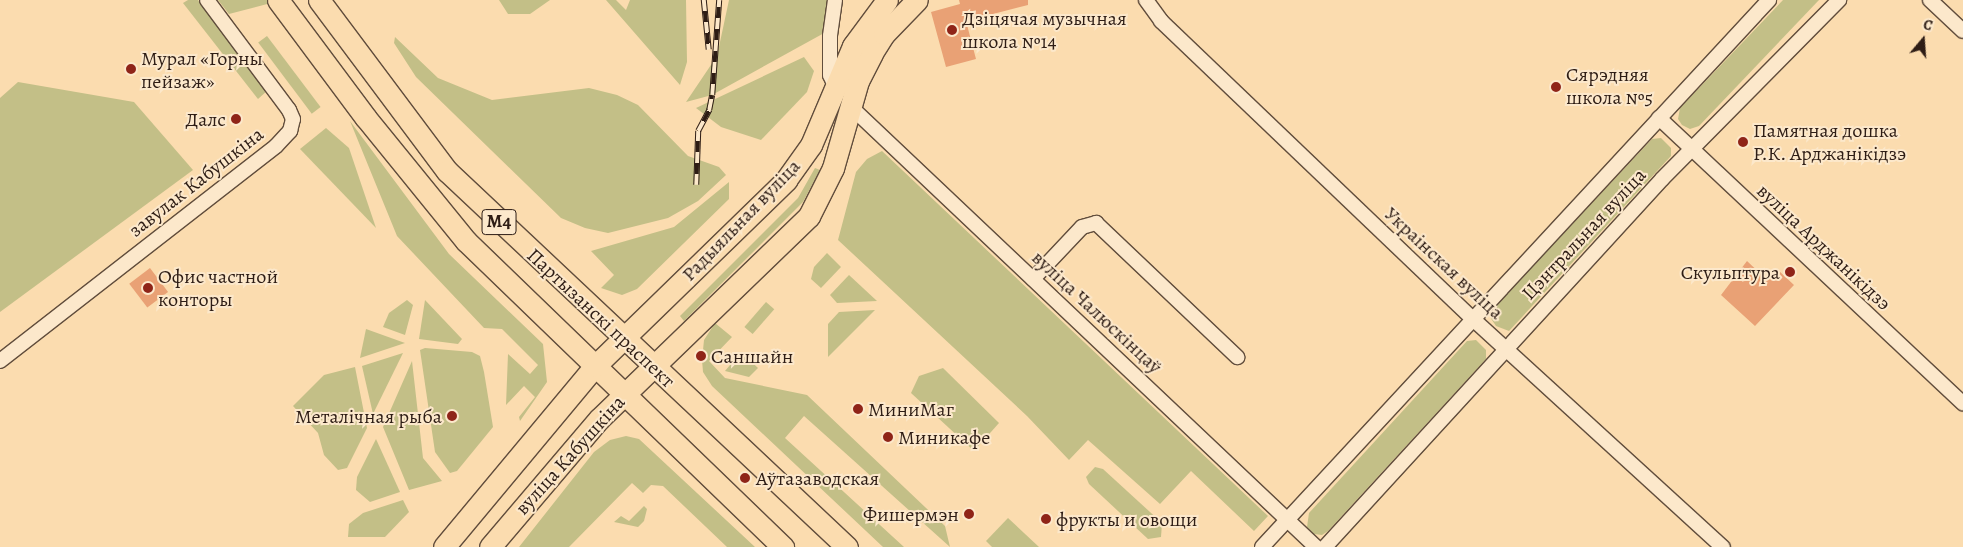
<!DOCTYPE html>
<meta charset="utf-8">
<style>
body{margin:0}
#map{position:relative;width:1963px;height:547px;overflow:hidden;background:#fbdcaf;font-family:Alegreya,serif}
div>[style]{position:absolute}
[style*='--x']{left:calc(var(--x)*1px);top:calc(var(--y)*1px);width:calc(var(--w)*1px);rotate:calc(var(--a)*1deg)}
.green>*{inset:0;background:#c3bf87;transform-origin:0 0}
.building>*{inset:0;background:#e9a175;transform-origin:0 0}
.roads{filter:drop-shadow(1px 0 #614d3c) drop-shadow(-1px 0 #614d3c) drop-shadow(0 1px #614d3c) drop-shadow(0 -1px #614d3c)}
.street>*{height:14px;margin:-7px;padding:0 7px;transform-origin:7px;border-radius:7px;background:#fce8cb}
.primary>*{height:21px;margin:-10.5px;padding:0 10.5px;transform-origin:10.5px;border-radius:10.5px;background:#fbdcaf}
.rail>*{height:5.5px;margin-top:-2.75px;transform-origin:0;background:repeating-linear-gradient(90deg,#fce8cb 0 11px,#2e1d15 0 22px);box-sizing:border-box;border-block:1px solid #2e1d15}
.dots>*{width:14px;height:14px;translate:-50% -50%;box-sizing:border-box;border:2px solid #fce8cb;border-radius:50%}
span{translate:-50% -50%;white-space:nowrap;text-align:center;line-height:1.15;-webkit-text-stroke:4px #fce8cb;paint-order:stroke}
.shield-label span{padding:1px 4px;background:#fce8cb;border:1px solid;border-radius:4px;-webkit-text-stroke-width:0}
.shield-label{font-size:19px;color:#2e1d15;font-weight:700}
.poi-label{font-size:20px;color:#2e1d15}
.left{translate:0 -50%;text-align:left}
.right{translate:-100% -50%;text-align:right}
.street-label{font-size:20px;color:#2e1d15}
.north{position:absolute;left:1898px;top:15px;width:50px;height:50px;-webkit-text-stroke:4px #fce8cb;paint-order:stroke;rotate:18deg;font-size:14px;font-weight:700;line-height:20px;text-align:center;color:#2e1d15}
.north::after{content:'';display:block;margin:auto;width:18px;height:22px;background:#2e1d15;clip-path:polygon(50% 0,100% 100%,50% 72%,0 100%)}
</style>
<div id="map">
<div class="green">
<div style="clip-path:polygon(188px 0,198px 0,268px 90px,258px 99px,183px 3px)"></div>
<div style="clip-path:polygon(218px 0,268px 0,271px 3px,229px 14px)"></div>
<div style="clip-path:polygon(499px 0,550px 0,530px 14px,508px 14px)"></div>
<div style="clip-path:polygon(606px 0,616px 0,626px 10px,630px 0,686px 0,687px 62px,680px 85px)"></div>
<div style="clip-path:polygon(729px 0,829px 0,826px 32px,712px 95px,686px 102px,717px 56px)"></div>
<div style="clip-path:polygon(1783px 0,1819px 0,1699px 126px,1690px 129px,1682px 125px,1678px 119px,1680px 108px)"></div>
<div style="left:267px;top:36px;width:89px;height:11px;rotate:53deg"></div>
<div style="clip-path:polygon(395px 37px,438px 78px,492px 100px,589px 88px,617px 95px,638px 105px,688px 156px,719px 167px,726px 175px,698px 201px,668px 218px,608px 233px,585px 228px,561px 218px,416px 77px,394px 43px)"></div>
<div style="clip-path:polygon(804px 57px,814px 71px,807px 92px,761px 140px,721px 127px,696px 108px)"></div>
<div style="clip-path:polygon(18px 82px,134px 102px,193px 170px,0 312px,0 98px)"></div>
<div style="clip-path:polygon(350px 121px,449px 254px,543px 344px,547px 382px,520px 421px,519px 417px,535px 397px,524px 386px,506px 405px,508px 354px,530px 374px,538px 365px,502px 329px,484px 328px,397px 236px)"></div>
<div style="clip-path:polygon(326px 128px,349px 148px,376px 228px,300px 149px)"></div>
<div style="clip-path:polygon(1661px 138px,1671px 148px,1671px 156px,1509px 331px,1496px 326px,1488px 314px,1652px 139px)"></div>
<div style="clip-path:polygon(882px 151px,1268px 516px,1254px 531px,1191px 471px,1160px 504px,1088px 440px,1069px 460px,1027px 416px,838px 240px,856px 172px,867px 159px)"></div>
<div style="clip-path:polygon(815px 168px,820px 170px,803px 202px,684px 321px,680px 316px,798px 198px)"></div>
<div style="clip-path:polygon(729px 182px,729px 199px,637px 289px,622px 295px,601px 288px,614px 275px,591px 251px,674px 227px)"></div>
<div style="clip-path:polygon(827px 253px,841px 267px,821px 288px,811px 279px,814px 267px)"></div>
<div style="clip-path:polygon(849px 275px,877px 301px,837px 303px,830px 295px)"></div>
<div style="clip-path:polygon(407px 300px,413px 305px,405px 335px,383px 327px,389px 313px)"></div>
<div style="clip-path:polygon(425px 300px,462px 339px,458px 344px,419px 339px)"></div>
<div style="left:766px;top:302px;width:11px;height:33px;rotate:41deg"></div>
<div style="clip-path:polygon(875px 310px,828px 357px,828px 324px,839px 312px)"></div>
<div style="clip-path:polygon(715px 323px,732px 337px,709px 361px,725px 378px,807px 395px,945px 526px,950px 547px,804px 416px,785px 438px,904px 547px,883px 547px,712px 386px,703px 372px,702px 360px,704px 340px)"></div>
<div style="clip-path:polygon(366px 329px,405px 343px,360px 358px)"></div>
<div style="clip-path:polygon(1476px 340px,1486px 350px,1486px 359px,1328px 531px,1322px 535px,1314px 534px,1307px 527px,1309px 513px,1467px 341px)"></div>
<div style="clip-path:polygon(425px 348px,472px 352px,480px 356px,484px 372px,493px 427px,457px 471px,450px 473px,435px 452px,420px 350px)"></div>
<div style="clip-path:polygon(741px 352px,758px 368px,749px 377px,725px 371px)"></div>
<div style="clip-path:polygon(403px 353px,373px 414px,362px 366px)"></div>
<div style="clip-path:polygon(412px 361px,423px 458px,442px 481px,409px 490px,383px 427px)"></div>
<div style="clip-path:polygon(355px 367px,367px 428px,347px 468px,338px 470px,324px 455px,318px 433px,293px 406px,324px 375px)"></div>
<div style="clip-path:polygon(943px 368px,999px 423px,974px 451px,911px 393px,919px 376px)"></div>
<div style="clip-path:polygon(626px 436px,639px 439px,755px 547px,727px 547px,663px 486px,651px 485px,643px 493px,632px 483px,569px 547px,519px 547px,594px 452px,610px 440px)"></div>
<div style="clip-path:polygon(376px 439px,400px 492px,370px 502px,356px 490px,357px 477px)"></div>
<div style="clip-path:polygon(1095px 467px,1103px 469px,1162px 523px,1161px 537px,1148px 539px,1089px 484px,1086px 477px)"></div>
<div style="clip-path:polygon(403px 500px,409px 512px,385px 537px,348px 537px,349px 524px,363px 513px)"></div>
<div style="clip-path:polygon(644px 506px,647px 509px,644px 521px,638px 527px,614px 522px,621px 516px,629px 521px)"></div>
<div style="clip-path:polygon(1008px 518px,1039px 547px,992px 547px,986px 541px)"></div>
</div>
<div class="building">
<div style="clip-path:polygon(959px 0,1028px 0,1028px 5px,966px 21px,976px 59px,946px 67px,931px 12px,960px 4px)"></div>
<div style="clip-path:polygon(1747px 261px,1767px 280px,1777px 269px,1794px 285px,1755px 326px,1721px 295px)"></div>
<div style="left:150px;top:268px;width:30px;height:26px;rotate:53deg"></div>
</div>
<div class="roads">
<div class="street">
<div style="--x:835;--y:0;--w:36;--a:98"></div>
<div style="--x:830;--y:36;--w:39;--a:90"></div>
<div style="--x:830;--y:75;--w:14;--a:65"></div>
<div style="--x:1146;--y:0;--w:26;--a:54"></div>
<div style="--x:1161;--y:21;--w:433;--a:43.7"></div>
<div style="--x:1474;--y:320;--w:337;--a:42.4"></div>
<div style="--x:1930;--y:0;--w:45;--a:43.2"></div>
<div style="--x:851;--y:107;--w:640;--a:43.42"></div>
<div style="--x:1659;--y:118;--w:417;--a:43.2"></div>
<div style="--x:1033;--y:279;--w:71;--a:-46.7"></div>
<div style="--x:1082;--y:227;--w:15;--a:-16"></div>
<div style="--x:1096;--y:223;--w:195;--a:43.5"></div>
<div style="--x:0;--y:361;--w:350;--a:-37.9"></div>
<div style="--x:276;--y:146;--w:21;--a:-47"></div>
<div style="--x:290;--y:131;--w:12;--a:-76"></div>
<div style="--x:293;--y:119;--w:10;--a:-114"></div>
<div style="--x:289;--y:110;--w:137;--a:-126.7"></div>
<div style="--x:1262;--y:547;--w:746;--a:-47.17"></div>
<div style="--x:1325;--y:547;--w:499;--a:-47.5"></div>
<div style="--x:1662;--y:179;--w:252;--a:-45.3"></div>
</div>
<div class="primary">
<div style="--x:278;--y:0;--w:147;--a:53.3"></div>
<div style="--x:366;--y:118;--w:159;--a:50.9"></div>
<div style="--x:466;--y:241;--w:441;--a:44"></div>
<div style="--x:319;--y:0;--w:214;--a:53.2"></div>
<div style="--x:447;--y:171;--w:549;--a:43.23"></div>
<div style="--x:444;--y:547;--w:236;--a:-50.2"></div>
<div style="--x:595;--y:366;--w:267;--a:-44.2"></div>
<div style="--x:786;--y:180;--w:43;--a:-54.5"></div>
<div style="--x:811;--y:145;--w:108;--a:-67"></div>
<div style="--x:853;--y:46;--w:57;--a:-53.5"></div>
<div style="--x:490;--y:547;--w:168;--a:-49.6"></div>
<div style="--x:599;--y:419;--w:292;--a:-44"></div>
<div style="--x:809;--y:216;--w:54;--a:-63.4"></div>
<div style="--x:833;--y:168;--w:91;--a:-74"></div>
<div style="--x:858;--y:81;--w:31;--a:-63"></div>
<div style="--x:872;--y:53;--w:22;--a:-58"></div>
<div style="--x:884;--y:34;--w:47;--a:-45.9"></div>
</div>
</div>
<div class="rail">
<div style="--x:704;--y:0;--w:50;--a:84.3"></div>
<div style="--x:696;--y:185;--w:54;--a:-87.9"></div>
<div style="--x:698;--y:131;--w:24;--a:-62"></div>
<div style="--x:709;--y:110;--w:15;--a:-79"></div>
<div style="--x:712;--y:95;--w:95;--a:-85.8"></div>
</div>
<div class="dots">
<div style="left:952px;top:30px;background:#8f2418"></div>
<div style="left:131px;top:69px;background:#8f2418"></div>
<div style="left:1556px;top:87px;background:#8f2418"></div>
<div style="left:236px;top:119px;background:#8f2418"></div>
<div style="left:1743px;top:142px;background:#8f2418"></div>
<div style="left:1790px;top:272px;background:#8f2418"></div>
<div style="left:148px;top:288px;background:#8f2418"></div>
<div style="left:701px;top:356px;background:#8f2418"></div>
<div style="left:858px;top:409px;background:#8f2418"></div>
<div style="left:452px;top:416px;background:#8f2418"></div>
<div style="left:888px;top:437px;background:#8f2418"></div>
<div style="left:745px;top:478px;background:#8f2418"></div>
<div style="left:969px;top:514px;background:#8f2418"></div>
<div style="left:1046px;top:519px;background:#8f2418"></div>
</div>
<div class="shield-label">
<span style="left:499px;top:222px">М4</span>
</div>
<div class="poi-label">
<span class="left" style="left:962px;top:30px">Дзіцячая музычная<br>школа №14</span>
<span class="left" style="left:141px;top:70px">Мурал «Горны<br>пейзаж»</span>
<span class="left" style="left:1566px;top:86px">Сярэдняя<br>школа №5</span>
<span class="right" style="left:226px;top:119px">Далс</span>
<span class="left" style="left:1753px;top:142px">Памятная дошка<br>Р.К. Арджанікідзэ</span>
<span class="right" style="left:1780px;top:272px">Скульптура</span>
<span class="left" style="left:158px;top:288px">Офис частной<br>конторы</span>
<span class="left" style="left:711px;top:356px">Саншайн</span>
<span class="left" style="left:868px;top:409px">МиниМаг</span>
<span class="right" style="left:442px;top:416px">Металічная рыба</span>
<span class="left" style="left:898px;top:437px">Миникафе</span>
<span class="left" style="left:756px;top:478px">Аўтазаводская</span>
<span class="right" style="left:959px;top:514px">Фишермэн</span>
<span class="left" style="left:1056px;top:519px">фрукты и овощи</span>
</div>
<div class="street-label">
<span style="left:196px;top:182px;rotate:-38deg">завулак Кабушкіна</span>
<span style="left:741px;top:220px;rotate:-46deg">Радыяльная вуліца</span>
<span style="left:1584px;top:234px;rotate:-47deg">Цэнтральная вуліца</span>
<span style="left:1824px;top:247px;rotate:43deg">вуліца Арджанікідзэ</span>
<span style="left:1444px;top:263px;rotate:43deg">Украінская вуліца</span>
<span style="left:1097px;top:312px;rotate:43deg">вуліца Чалюскінцаў</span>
<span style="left:601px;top:318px;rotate:43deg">Партызанскі праспект</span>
<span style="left:570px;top:455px;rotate:-48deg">вуліца Кабушкіна</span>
</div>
<div class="north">С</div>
</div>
